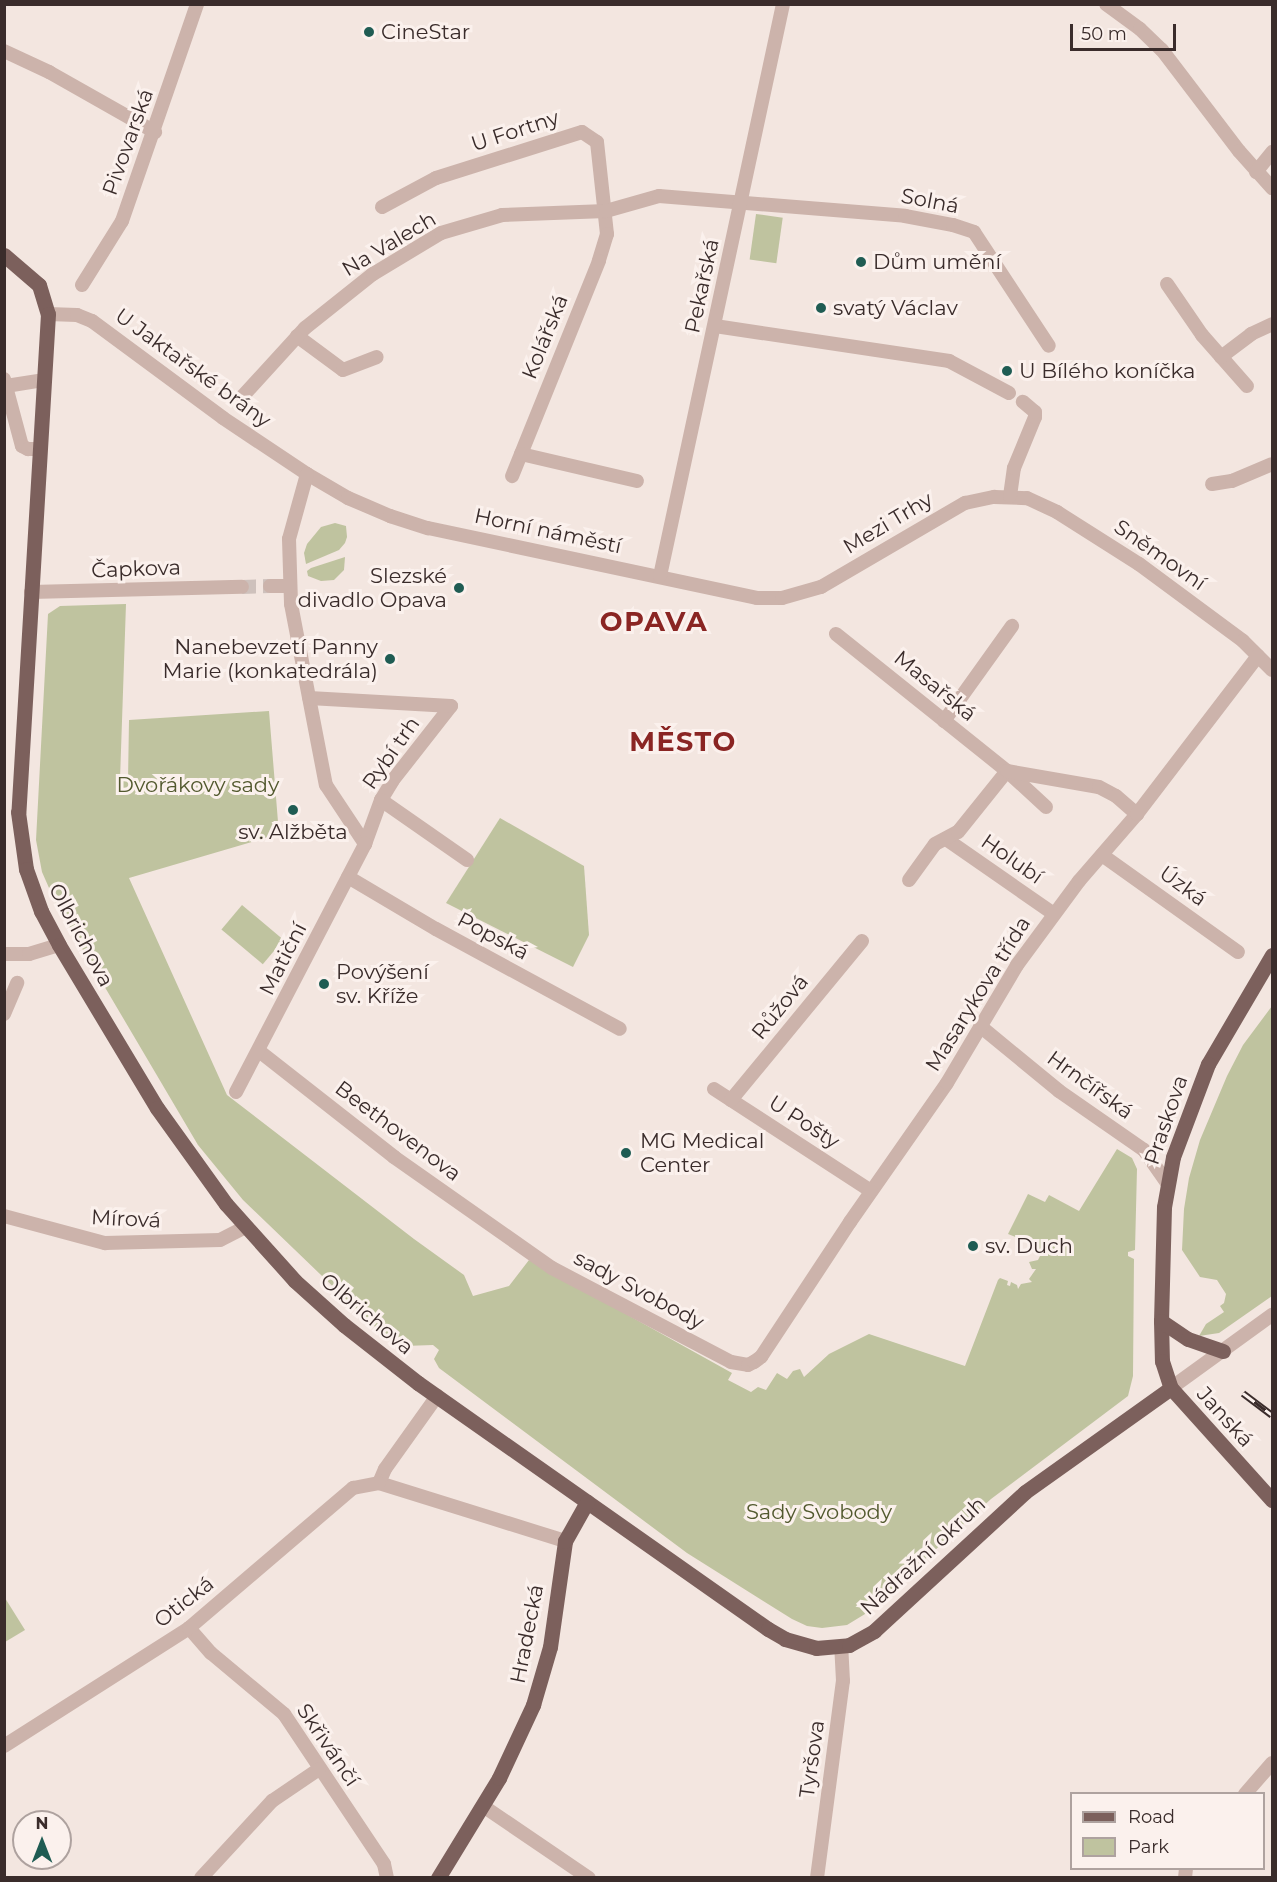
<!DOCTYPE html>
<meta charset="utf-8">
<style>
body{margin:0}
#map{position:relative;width:1277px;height:1882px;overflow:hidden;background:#f3e6e0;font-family:Montserrat,sans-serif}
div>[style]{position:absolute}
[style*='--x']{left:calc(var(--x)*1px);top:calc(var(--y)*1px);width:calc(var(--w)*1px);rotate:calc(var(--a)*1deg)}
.green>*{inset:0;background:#bfc39f;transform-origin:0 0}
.minor-tunnel>*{height:14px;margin-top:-7px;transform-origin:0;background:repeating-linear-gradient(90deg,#cec1bc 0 14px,transparent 0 21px)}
.minor>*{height:14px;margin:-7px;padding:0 7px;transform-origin:7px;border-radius:7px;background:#ccb3ab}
.major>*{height:15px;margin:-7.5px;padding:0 7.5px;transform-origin:7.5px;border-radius:7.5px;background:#7c605c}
.rail>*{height:7px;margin-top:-3.5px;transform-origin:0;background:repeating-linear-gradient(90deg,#fbf1ed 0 14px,#3a2c2b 0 28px);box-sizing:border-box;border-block:2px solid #3a2c2b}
.dots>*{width:16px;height:16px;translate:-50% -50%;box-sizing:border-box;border:3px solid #fbf1ed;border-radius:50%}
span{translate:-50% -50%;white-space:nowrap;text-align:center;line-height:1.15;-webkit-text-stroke:6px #fbf1ed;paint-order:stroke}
.poi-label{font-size:21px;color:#3a2c2b}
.left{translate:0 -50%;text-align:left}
.right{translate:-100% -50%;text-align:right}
.street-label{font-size:21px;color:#3a2c2b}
.park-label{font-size:21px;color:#52592e}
.district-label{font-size:27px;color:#8a2523;font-weight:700;letter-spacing:1.5px}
.frame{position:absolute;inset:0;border:6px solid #3a2c2b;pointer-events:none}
.legend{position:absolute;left:1070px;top:1792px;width:195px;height:78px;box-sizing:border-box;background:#fbf1ed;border:2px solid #aea29f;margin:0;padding:8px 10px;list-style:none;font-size:18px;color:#3a2c2b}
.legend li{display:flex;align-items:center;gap:12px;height:30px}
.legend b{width:30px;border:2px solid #aea29f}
.north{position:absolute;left:12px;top:1810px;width:60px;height:60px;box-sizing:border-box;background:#fbf1ed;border:2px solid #aea29f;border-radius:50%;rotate:0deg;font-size:16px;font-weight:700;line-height:24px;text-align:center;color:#3a2c2b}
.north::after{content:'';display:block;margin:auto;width:21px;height:27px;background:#1f5c53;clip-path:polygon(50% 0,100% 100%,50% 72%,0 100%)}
.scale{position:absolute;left:1070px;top:24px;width:106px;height:27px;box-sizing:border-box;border:3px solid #3a2c2b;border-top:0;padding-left:8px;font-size:18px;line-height:21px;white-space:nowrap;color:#3a2c2b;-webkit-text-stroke:4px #fbf1ed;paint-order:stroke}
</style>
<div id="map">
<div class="green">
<div style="left:756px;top:214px;width:27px;height:46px;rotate:8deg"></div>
<div style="clip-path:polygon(335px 523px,346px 526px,347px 537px,345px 543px,339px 550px,306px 564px,304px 553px,307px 544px,321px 527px)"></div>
<div style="clip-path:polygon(345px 557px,344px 570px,334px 580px,321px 581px,308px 576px,307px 571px,311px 568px)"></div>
<div style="clip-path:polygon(126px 604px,120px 780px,128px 780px,129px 720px,269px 711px,279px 834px,129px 878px,227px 1095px,414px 1239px,464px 1275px,473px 1296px,509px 1286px,529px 1260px,732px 1373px,728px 1380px,751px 1392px,758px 1387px,766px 1390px,777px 1373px,787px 1379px,793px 1371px,800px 1369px,804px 1377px,829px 1354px,869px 1334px,965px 1366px,998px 1280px,1000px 1278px,1008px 1281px,1007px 1285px,1010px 1286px,1011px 1282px,1017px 1285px,1018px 1289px,1021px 1284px,1032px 1282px,1029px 1279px,1036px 1269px,1032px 1269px,1029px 1262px,1038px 1260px,1041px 1254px,1034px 1248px,1035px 1245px,1008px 1234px,1028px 1194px,1045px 1202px,1049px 1195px,1079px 1211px,1117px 1149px,1132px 1158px,1137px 1169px,1135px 1250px,1128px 1252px,1128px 1256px,1134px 1259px,1133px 1376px,1128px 1396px,991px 1499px,865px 1614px,847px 1625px,822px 1628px,807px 1626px,792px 1619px,687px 1553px,439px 1368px,434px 1359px,439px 1350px,433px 1345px,404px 1346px,398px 1349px,243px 1200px,198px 1145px,57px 906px,42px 872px,36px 840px,48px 614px,60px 606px)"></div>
<div style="clip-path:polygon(500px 818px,584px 866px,589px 935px,573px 967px,446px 903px)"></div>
<div style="left:242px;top:905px;width:54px;height:32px;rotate:40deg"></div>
<div style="clip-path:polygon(1272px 1006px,1272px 1296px,1219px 1333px,1199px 1336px,1206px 1324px,1224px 1312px,1220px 1306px,1224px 1303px,1226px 1294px,1217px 1280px,1200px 1277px,1182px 1250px,1184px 1209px,1189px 1178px,1200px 1140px,1227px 1076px,1243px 1045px)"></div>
<div style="clip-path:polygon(5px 1598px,25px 1630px,5px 1642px,4px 1642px)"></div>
</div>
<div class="minor-tunnel">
<div style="--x:242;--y:587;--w:28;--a:-2"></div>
</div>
<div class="minor">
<div style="--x:1106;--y:4;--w:42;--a:36.3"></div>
<div style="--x:1140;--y:29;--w:30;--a:44"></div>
<div style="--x:1162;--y:50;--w:127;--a:52.7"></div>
<div style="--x:1239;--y:151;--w:50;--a:48.3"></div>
<div style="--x:4;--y:51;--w:50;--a:25"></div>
<div style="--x:49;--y:72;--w:122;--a:29.5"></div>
<div style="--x:1256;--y:172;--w:26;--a:-51"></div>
<div style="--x:382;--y:207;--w:61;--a:-28.2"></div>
<div style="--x:436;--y:178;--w:153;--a:-17.5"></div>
<div style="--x:582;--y:132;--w:18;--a:34"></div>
<div style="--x:597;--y:142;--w:93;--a:83.8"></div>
<div style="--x:607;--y:234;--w:28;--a:107"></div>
<div style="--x:599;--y:261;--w:232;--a:112"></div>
<div style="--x:1167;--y:284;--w:62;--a:55.5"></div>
<div style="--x:1202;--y:335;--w:68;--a:48.6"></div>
<div style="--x:82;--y:285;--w:75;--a:-58"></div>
<div style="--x:122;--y:221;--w:230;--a:-70.9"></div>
<div style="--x:48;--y:314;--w:29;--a:2"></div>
<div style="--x:77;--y:315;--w:16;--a:22"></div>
<div style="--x:92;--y:321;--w:163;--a:36.5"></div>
<div style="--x:223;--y:418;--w:101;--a:33.7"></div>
<div style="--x:307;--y:474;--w:48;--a:30.3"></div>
<div style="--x:348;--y:498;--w:46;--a:23.2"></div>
<div style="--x:390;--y:516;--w:40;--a:18"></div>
<div style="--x:428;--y:528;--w:336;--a:12"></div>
<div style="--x:757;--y:598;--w:25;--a:0"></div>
<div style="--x:782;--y:598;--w:41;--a:-15.8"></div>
<div style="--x:821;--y:587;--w:167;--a:-30.3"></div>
<div style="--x:965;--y:503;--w:30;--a:-12"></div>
<div style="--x:994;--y:497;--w:33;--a:2"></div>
<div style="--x:1027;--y:498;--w:33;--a:25"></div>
<div style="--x:1057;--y:512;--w:97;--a:32.4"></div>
<div style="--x:1139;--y:564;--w:129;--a:36.5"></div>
<div style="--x:1243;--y:641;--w:41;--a:45"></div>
<div style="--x:715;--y:326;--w:237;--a:8.5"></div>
<div style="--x:949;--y:361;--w:68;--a:28.1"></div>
<div style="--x:297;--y:336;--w:57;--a:36.5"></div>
<div style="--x:343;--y:370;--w:36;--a:-21"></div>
<div style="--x:1221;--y:357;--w:38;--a:-37"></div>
<div style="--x:1251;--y:334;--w:23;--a:-25"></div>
<div style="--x:4;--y:379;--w:69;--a:75"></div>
<div style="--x:22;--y:446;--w:7;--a:27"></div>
<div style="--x:28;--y:449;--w:11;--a:0"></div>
<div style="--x:6;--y:386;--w:39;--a:-9"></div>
<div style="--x:241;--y:398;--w:95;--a:-47.6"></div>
<div style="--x:305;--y:328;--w:87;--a:-38.5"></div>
<div style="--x:373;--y:274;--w:79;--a:-31.1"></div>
<div style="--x:441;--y:233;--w:64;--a:-16.4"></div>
<div style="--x:502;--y:215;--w:104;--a:-2.2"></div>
<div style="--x:606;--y:211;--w:55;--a:-15.8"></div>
<div style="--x:659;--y:196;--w:247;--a:4.6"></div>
<div style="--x:905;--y:216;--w:49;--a:10.6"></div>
<div style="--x:953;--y:225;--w:22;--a:18"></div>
<div style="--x:974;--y:232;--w:136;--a:56.7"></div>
<div style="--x:521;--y:454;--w:119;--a:13.1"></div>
<div style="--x:307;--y:474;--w:67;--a:105.5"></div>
<div style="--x:289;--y:539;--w:65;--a:88.2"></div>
<div style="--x:291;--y:604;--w:184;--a:79.1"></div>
<div style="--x:326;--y:785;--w:71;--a:56.5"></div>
<div style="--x:365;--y:844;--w:47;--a:-70"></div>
<div style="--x:381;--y:800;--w:23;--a:-59"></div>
<div style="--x:393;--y:780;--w:94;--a:-51.9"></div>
<div style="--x:451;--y:706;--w:142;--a:-176.8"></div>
<div style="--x:1212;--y:484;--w:20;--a:-9"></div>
<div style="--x:1232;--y:481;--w:43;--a:-23"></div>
<div style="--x:1010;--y:496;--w:28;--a:-82"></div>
<div style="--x:1014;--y:468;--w:55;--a:-67.6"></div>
<div style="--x:1035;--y:417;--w:5;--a:-90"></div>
<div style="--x:1035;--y:412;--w:16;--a:-140"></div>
<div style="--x:660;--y:576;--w:585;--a:-77.86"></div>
<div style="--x:270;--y:586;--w:19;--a:0"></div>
<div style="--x:31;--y:592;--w:211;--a:-1.4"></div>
<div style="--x:836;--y:634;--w:219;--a:38.7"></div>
<div style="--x:1007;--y:771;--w:53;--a:42.7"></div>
<div style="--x:944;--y:721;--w:117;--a:-54.4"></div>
<div style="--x:381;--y:800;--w:105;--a:34.9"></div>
<div style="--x:946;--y:839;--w:131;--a:34.8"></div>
<div style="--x:1102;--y:855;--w:167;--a:35.5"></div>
<div style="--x:348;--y:877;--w:102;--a:30.6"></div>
<div style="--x:436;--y:929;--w:209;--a:28.5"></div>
<div style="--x:909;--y:880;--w:44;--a:-54.2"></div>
<div style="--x:935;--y:844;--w:26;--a:-28"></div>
<div style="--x:958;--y:832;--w:78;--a:-51.2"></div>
<div style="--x:1007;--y:771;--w:93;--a:9.9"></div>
<div style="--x:1099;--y:787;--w:19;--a:28"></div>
<div style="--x:1116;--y:796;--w:28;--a:41"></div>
<div style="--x:4;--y:954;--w:25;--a:0"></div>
<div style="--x:29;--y:954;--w:31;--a:-17"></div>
<div style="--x:4;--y:1014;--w:34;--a:-67"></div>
<div style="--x:980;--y:1026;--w:102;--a:39.4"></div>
<div style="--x:1059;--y:1091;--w:103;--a:34.8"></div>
<div style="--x:1144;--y:1150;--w:40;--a:55.1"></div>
<div style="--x:259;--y:1051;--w:172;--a:38.1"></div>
<div style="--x:394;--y:1157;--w:193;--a:35.1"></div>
<div style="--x:552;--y:1268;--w:202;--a:27.7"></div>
<div style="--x:731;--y:1362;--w:17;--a:10"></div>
<div style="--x:748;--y:1365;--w:7;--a:-27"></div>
<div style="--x:754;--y:1362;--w:9;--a:-36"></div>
<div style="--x:761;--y:1357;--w:162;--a:-56.6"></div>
<div style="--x:850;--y:1222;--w:169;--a:-55.1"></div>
<div style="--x:947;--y:1083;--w:137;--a:-59.3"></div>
<div style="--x:1017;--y:965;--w:104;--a:-53.6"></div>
<div style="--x:1079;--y:881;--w:89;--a:-49.1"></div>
<div style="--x:1137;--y:814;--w:199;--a:-52.6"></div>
<div style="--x:714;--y:1089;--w:187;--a:33"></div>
<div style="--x:236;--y:1092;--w:280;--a:-62.5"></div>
<div style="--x:731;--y:1100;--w:206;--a:-50.5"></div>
<div style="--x:4;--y:1216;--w:105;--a:15"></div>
<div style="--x:105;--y:1243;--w:115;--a:-1.5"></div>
<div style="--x:220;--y:1240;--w:28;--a:-27"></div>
<div style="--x:1171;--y:1388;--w:125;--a:-35.9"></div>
<div style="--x:379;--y:1483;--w:195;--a:17.3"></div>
<div style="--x:379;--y:1483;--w:15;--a:-67"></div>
<div style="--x:385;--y:1469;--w:90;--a:-54.5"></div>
<div style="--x:189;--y:1628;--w:33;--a:49"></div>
<div style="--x:211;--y:1653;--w:95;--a:39.9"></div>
<div style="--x:284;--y:1714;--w:180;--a:56.3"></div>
<div style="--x:384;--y:1864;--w:14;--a:78"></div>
<div style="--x:4;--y:1746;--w:219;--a:-32.5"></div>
<div style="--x:189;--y:1628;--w:216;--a:-40.5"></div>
<div style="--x:353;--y:1488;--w:26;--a:-11"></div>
<div style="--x:1245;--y:1794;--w:41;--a:-48.9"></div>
<div style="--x:483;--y:1806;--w:128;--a:34.2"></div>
<div style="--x:201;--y:1878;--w:105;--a:-47.3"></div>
<div style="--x:272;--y:1801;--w:57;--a:-34.2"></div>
<div style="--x:817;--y:1878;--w:199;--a:-82.5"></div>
<div style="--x:843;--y:1681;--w:34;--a:-93"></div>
<div style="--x:1185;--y:1878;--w:10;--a:-84"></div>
</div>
<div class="major">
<div style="--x:4;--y:255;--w:46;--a:40.6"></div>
<div style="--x:39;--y:285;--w:30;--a:73"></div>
<div style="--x:48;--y:314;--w:499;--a:93.4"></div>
<div style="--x:18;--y:812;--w:58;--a:82"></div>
<div style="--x:26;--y:869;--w:45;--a:70.3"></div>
<div style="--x:41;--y:911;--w:38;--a:62"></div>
<div style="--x:59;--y:945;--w:190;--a:59"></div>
<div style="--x:157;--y:1108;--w:118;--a:54.3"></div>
<div style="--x:226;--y:1204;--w:103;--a:48.1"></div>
<div style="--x:295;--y:1281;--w:66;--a:41.9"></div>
<div style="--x:344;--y:1325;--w:94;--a:38.1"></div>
<div style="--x:418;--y:1383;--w:428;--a:35.1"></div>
<div style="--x:768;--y:1629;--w:20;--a:30"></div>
<div style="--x:785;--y:1639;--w:32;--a:16"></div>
<div style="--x:816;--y:1648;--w:33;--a:-5"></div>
<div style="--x:849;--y:1645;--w:29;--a:-29"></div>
<div style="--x:874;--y:1631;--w:205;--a:-42.6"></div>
<div style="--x:1025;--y:1492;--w:179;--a:-35.5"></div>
<div style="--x:1272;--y:955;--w:126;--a:120.4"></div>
<div style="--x:1208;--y:1064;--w:99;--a:110.6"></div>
<div style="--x:1173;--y:1157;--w:51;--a:100.2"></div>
<div style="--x:1164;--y:1207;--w:114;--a:91.5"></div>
<div style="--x:1161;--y:1321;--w:40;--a:88.6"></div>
<div style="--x:1162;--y:1361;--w:28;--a:72"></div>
<div style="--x:1171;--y:1388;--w:151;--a:48"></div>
<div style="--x:1161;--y:1321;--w:32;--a:34"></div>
<div style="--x:1188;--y:1339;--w:37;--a:19"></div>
<div style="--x:438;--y:1878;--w:117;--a:-58.6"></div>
<div style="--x:499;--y:1778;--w:81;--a:-65"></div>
<div style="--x:533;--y:1705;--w:60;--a:-73.7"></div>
<div style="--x:550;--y:1647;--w:107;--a:-81.9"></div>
<div style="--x:565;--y:1541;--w:45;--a:-60.6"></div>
</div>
<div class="rail">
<div style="--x:1243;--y:1393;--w:36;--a:37"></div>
</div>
<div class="dots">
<div style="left:369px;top:32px;background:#1f5c53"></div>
<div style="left:861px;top:262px;background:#1f5c53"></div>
<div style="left:821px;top:308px;background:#1f5c53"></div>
<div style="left:1007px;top:371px;background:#1f5c53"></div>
<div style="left:459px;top:588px;background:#1f5c53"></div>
<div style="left:390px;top:659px;background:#1f5c53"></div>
<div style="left:293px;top:810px;background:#1f5c53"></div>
<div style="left:324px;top:984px;background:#1f5c53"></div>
<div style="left:626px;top:1153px;background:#1f5c53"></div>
<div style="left:973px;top:1246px;background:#1f5c53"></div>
</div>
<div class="poi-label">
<span class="left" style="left:381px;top:32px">CineStar</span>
<span class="left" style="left:873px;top:262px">Dům umění</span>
<span class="left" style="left:833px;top:308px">svatý Václav</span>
<span class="left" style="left:1019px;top:371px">U Bílého koníčka</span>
<span class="right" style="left:447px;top:588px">Slezské<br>divadlo Opava</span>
<span class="right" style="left:378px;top:659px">Nanebevzetí Panny<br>Marie (konkatedrála)</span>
<span style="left:293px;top:832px">sv. Alžběta</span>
<span class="left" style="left:336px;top:984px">Povýšení<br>sv. Kříže</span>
<span class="left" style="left:640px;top:1153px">MG Medical<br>Center</span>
<span class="left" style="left:985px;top:1246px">sv. Duch</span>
</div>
<div class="street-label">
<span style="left:515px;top:131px;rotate:-18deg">U Fortny</span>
<span style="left:128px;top:142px;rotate:-70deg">Pivovarská</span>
<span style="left:930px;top:201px;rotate:11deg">Solná</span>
<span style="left:389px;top:244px;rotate:-31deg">Na Valech</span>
<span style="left:702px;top:286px;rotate:-78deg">Pekařská</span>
<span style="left:545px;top:337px;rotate:-68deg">Kolářská</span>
<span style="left:193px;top:368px;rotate:36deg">U Jaktařské brány</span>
<span style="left:888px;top:523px;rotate:-31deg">Mezi Trhy</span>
<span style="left:548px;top:531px;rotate:12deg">Horní náměstí</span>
<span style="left:1160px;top:555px;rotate:35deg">Sněmovní</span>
<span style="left:136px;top:569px;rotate:-2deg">Čapkova</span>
<span style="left:935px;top:686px;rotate:39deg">Masařská</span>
<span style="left:391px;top:753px;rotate:-55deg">Rybí trh</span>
<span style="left:1012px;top:859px;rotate:35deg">Holubí</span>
<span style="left:1183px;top:886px;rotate:36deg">Úzká</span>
<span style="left:81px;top:935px;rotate:62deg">Olbrichova</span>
<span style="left:493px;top:936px;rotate:28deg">Popská</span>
<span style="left:283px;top:959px;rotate:-63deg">Matiční</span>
<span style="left:978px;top:994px;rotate:-58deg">Masarykova třída</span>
<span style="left:780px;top:1007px;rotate:-51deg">Růžová</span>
<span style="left:1090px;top:1085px;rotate:36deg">Hrnčířská</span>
<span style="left:1166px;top:1120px;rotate:-71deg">Praskova</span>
<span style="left:804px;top:1122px;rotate:33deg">U Pošty</span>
<span style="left:398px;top:1131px;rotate:37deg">Beethovenova</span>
<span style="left:126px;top:1219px;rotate:3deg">Mírová</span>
<span style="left:639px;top:1290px;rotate:28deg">sady Svobody</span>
<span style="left:367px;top:1314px;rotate:40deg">Olbrichova</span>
<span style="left:1225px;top:1417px;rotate:48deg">Janská</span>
<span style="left:923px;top:1556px;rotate:-43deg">Nádražní okruh</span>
<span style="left:184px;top:1602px;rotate:-38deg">Otická</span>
<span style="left:527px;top:1634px;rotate:-79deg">Hradecká</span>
<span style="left:328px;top:1745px;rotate:56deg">Skřivánčí</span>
<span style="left:812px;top:1759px;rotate:-82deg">Tyršova</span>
</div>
<div class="park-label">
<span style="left:198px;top:785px">Dvořákovy sady</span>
<span style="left:819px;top:1512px">Sady Svobody</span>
</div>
<div class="district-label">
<span style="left:654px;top:622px">OPAVA</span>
<span style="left:683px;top:742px">MĚSTO</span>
</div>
<div class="frame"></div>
<ul class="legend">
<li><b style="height:8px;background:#7c605c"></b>Road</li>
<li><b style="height:16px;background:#bfc39f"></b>Park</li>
</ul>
<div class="north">N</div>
<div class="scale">50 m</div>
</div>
